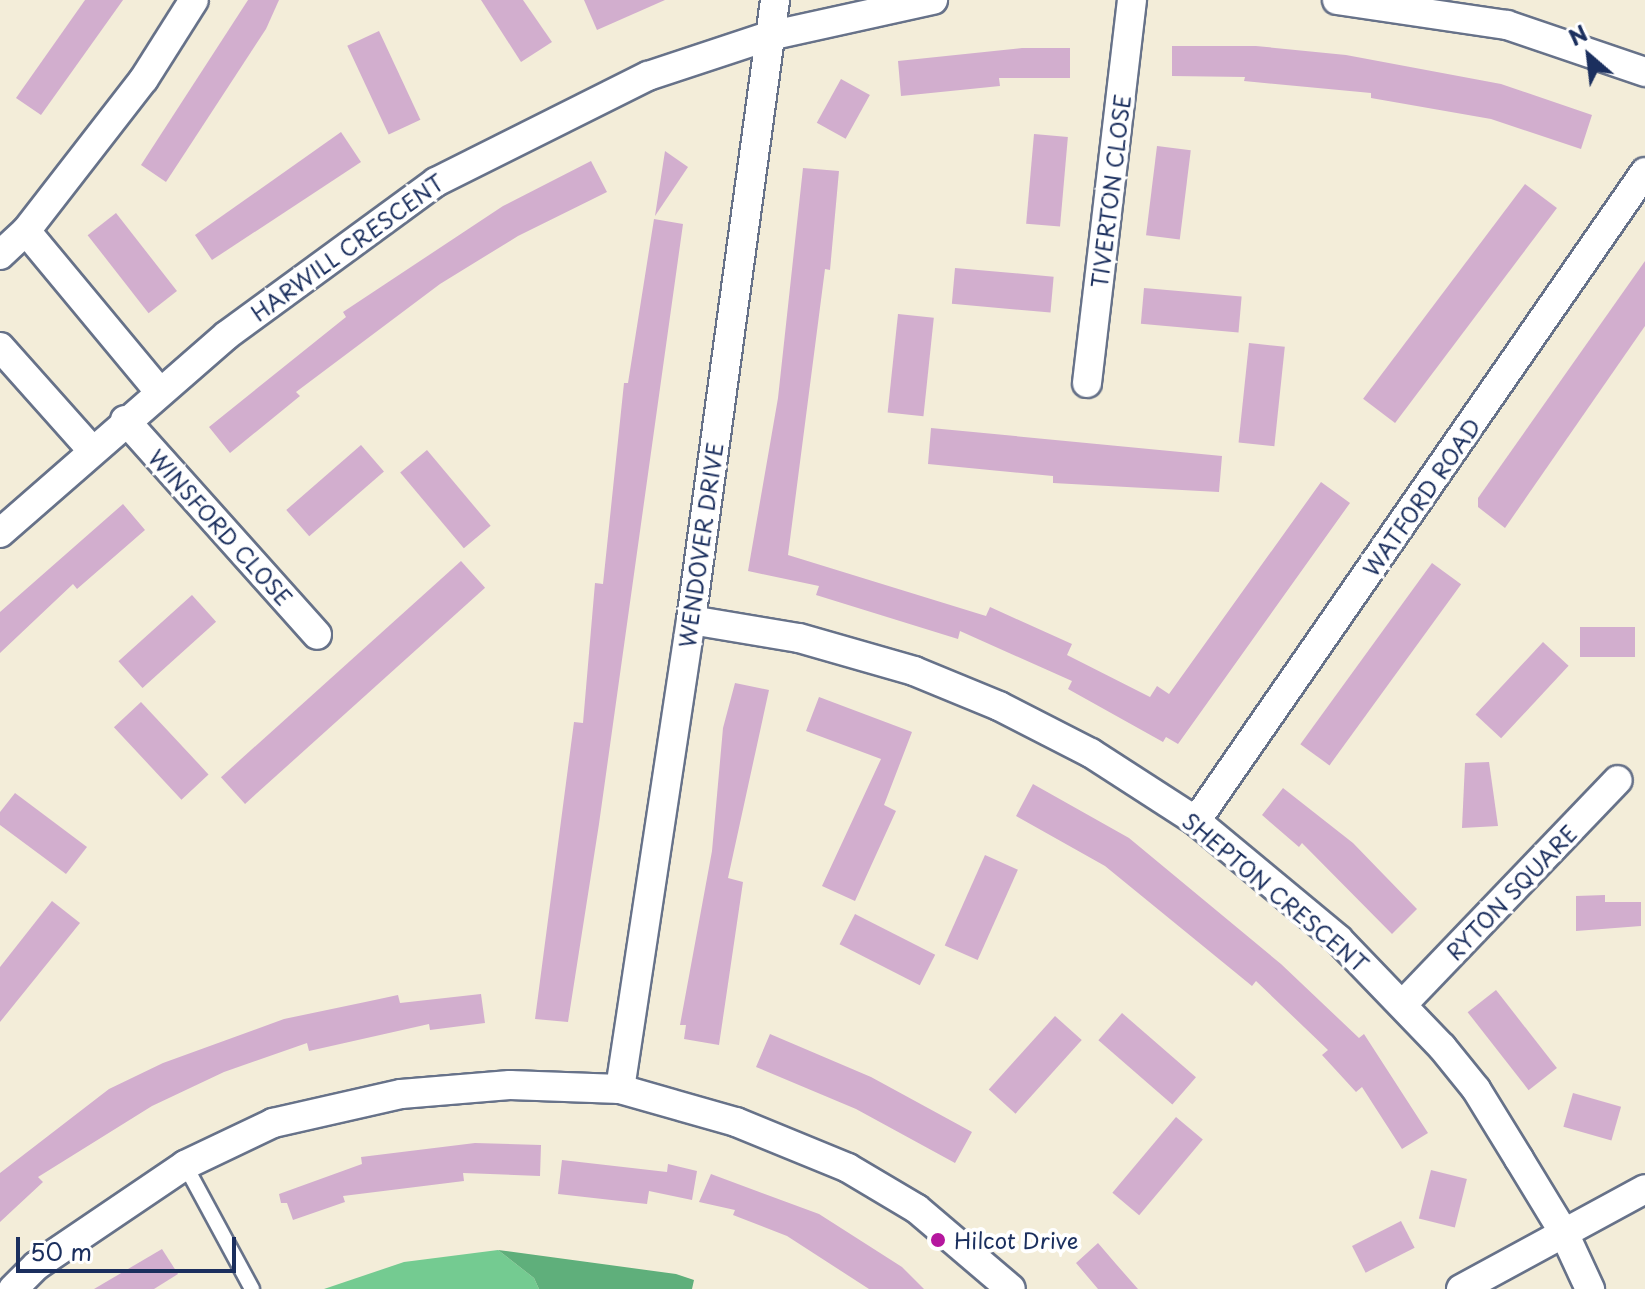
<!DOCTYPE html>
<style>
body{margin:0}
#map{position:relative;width:1645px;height:1289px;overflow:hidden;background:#f3edd9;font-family:"Playpen Sans",sans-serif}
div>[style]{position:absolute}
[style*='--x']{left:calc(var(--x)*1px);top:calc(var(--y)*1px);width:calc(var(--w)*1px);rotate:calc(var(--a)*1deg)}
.green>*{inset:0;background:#74cb91}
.forest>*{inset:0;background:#5faf7b}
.building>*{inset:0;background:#d2aece;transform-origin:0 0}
.roads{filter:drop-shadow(2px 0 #677289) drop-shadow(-2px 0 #677289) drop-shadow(0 2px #677289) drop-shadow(0 -2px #677289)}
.lane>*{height:14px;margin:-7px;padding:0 7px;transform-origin:7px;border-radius:7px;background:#fff}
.street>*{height:28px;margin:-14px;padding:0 14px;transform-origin:14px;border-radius:14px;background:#fff}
.dots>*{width:22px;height:22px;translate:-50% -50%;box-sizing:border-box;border:4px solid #fff;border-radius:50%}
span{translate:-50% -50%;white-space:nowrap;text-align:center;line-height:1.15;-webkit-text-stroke:8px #fff;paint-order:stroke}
.street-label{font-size:22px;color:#1b2f5e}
.poi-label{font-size:22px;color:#1b2f5e}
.left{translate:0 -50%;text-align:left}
.north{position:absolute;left:1549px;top:16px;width:80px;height:80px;-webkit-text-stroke:6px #fff;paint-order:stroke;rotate:332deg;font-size:22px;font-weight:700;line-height:32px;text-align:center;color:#1b2f5e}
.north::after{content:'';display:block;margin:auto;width:28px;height:36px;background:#1b2f5e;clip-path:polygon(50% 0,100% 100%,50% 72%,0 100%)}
.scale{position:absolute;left:16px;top:1237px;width:220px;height:36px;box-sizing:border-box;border:4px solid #1b2f5e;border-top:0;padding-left:10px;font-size:24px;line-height:28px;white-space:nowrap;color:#1b2f5e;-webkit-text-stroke:6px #fff;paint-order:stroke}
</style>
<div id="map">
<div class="green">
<div style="clip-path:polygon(498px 1250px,534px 1278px,539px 1289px,324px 1289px,404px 1262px)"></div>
</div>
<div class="forest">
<div style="clip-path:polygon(498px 1250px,676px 1274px,694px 1280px,692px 1289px,539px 1289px,534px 1278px)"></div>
</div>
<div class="building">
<div style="clip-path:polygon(85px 0,123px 0,41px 115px,16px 98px)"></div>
<div style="clip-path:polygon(248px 0,279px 0,266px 29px,166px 182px,141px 165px)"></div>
<div style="clip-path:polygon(481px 0,523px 0,552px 42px,521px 62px)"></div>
<div style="clip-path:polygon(584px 0,665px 0,597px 30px)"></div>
<div style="left:379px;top:31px;width:98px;height:35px;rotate:65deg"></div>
<div style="clip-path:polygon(1172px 46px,1256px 46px,1346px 55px,1501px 84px,1592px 115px,1581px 149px,1491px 119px,1371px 98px,1371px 93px,1244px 81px,1245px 77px,1172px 76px)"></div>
<div style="clip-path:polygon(1022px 48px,1070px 48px,1070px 78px,999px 78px,1000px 86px,901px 96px,898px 61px)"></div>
<div style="left:841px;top:79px;width:33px;height:50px;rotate:29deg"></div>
<div style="clip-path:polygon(341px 132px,361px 162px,212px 260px,195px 235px)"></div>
<div style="left:1034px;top:134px;width:34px;height:90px;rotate:5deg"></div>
<div style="left:1157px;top:146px;width:34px;height:90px;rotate:7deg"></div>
<div style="clip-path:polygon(665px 151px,688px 167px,655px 216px)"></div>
<div style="clip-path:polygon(591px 161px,607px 192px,518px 236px,440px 284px,296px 392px,300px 396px,230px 453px,209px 427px,346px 317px,343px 312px,503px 206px)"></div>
<div style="clip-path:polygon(803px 168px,839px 171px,830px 270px,825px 269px,788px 555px,986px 616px,990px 607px,1072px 644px,1067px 655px,1150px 697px,1157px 686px,1169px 694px,1321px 482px,1350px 503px,1178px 744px,1166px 737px,1163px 742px,1068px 689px,1072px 681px,960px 631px,958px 639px,816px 595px,819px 586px,748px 571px,778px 398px)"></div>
<div style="left:1525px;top:184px;width:40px;height:269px;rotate:37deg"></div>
<div style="left:116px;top:213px;width:99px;height:36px;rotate:52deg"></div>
<div style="clip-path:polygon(654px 219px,683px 224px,599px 824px,568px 1022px,535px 1019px,574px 722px,583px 723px,595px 583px,603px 584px,624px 383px,628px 383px)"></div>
<div style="clip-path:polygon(1645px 261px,1645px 326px,1505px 528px,1478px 507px,1478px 498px)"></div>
<div style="left:955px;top:268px;width:99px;height:36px;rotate:5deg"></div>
<div style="left:1144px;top:288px;width:98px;height:36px;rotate:5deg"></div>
<div style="left:898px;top:314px;width:36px;height:99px;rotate:6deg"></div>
<div style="left:1249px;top:343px;width:36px;height:100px;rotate:6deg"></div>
<div style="clip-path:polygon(931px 428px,1222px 456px,1219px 492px,1053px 483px,1053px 476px,928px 464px)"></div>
<div style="left:361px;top:445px;width:35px;height:99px;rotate:49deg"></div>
<div style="left:427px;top:450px;width:99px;height:35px;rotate:50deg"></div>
<div style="clip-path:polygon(123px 504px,145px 530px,77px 589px,73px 584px,0 653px,0 612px)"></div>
<div style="left:461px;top:561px;width:36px;height:323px;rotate:48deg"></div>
<div style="left:1432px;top:563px;width:36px;height:224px;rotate:36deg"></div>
<div style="left:192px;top:595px;width:36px;height:99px;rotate:48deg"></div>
<div style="left:1635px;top:627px;width:30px;height:55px;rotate:90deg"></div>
<div style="left:1543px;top:642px;width:35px;height:99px;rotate:43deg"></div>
<div style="clip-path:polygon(735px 683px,769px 690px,728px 878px,743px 882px,719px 1045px,684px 1039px,686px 1025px,680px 1025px,712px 851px,723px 728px)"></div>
<div style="clip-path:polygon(819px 697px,912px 732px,884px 805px,896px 811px,855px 901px,822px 886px,881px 759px,806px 731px)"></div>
<div style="left:141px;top:702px;width:99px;height:37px;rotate:47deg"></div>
<div style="clip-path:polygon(1489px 762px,1498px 826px,1462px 828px,1465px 763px)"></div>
<div style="clip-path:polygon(1033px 784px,1129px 838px,1281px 964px,1359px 1038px,1364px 1034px,1428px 1133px,1402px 1149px,1362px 1087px,1356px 1092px,1322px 1055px,1328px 1050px,1256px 981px,1252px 986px,1105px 866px,1016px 816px)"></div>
<div style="clip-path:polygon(1283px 788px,1353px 843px,1417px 909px,1392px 934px,1302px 843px,1299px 847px,1262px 815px)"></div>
<div style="clip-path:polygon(15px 793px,87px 847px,66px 874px,0 825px,0 812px)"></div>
<div style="left:985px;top:855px;width:36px;height:99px;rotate:24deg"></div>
<div style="clip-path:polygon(1605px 895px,1605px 902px,1641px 902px,1641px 926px,1576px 931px,1576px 896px)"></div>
<div style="clip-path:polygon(52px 901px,80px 923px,0 1022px,0 967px)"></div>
<div style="left:855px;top:914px;width:90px;height:34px;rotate:27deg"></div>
<div style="left:1496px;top:990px;width:99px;height:36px;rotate:52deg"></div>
<div style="clip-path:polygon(481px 994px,485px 1023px,430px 1030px,429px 1024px,309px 1051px,307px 1043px,224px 1072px,152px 1106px,38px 1177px,43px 1182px,0 1222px,0 1173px,109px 1089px,163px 1063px,284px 1019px,370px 1001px,398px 995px,400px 1003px)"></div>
<div style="left:1122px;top:1013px;width:98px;height:36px;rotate:41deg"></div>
<div style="left:1055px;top:1016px;width:36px;height:99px;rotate:42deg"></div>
<div style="clip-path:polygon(770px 1034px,871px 1077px,972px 1132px,955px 1163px,856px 1109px,756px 1067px)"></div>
<div style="left:1573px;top:1093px;width:50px;height:35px;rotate:16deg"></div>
<div style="left:1176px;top:1117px;width:35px;height:99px;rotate:40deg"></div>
<div style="clip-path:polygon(475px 1143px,541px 1145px,540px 1176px,463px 1173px,464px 1181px,343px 1196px,345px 1202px,293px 1220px,287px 1203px,281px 1203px,279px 1194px,362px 1164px,361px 1157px)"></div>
<div style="clip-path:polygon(562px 1160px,667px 1172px,668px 1164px,697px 1171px,692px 1200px,649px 1191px,647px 1204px,558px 1194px)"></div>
<div style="left:1431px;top:1170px;width:37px;height:50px;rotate:14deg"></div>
<div style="clip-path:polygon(711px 1174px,819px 1214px,902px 1267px,924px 1289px,869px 1289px,787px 1236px,733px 1215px,735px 1210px,699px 1202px)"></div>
<div style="left:1401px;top:1221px;width:30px;height:55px;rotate:63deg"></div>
<div style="clip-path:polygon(1098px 1243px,1116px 1264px,1138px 1289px,1098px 1289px,1076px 1263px)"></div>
<div style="clip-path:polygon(162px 1249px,178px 1274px,154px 1289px,94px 1289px)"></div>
</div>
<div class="roads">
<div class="lane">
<div style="--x:185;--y:1165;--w:141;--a:61.6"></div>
</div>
<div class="street">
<div style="--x:1337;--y:0;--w:172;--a:8.4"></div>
<div style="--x:1507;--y:25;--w:146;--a:18.8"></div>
<div style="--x:26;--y:231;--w:208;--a:50.3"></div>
<div style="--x:0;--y:255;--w:35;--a:-43"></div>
<div style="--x:26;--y:231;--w:192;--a:-52.2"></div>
<div style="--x:144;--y:79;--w:93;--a:-57.7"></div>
<div style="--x:0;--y:347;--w:137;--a:48.3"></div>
<div style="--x:1087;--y:383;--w:386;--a:-83.3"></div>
<div style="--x:125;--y:420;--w:288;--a:48.2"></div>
<div style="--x:0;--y:533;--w:301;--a:-41.1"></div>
<div style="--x:227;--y:335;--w:259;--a:-36.2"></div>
<div style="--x:436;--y:182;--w:237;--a:-26.6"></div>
<div style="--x:648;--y:76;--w:127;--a:-18.3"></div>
<div style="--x:769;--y:36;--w:168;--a:-12.4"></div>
<div style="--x:691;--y:620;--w:109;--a:9.5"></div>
<div style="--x:799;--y:638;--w:120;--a:16"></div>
<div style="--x:914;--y:671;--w:92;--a:22.4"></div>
<div style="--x:999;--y:706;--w:103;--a:27.1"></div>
<div style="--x:1091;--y:753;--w:125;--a:32.9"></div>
<div style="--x:1196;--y:821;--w:185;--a:39.7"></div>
<div style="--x:1338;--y:939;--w:150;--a:46.1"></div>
<div style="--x:1442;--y:1047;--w:54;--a:51"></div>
<div style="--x:1476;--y:1089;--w:82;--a:58.4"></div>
<div style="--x:1519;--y:1159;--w:87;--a:58.7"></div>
<div style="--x:1564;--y:1233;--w:62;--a:65.1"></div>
<div style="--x:1196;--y:821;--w:789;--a:-55.32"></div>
<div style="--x:1403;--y:1004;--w:310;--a:-46.2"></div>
<div style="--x:620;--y:1089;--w:474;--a:-81.4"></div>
<div style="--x:691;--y:620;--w:626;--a:-82.28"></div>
<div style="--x:13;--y:1289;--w:33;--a:-45"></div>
<div style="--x:36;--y:1266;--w:180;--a:-34.1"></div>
<div style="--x:185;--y:1165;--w:98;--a:-25.5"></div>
<div style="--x:273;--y:1123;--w:131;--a:-12.8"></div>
<div style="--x:401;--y:1094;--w:109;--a:-4.7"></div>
<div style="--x:510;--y:1085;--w:110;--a:2.1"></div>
<div style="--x:620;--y:1089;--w:121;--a:15.9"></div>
<div style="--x:736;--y:1122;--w:121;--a:22.3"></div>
<div style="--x:848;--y:1168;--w:80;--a:30.7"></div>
<div style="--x:917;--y:1209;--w:123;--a:40.4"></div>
<div style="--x:1461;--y:1289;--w:209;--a:-28.5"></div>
</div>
</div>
<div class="dots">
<div style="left:938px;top:1240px;background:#b5179e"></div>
</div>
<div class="street-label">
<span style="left:1110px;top:191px;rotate:-83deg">TIVERTON CLOSE</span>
<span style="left:347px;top:247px;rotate:-36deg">HARWILL CRESCENT</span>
<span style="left:1421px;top:497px;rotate:-55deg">WATFORD ROAD</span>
<span style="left:221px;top:527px;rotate:48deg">WINSFORD CLOSE</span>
<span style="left:700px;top:545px;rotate:-82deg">WENDOVER DRIVE</span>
<span style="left:1276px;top:892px;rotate:40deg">SHEPTON CRESCENT</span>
<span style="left:1511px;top:892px;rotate:-46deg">RYTON SQUARE</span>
</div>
<div class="poi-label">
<span class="left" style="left:954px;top:1240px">Hilcot Drive</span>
</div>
<div class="north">N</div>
<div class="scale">50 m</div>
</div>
